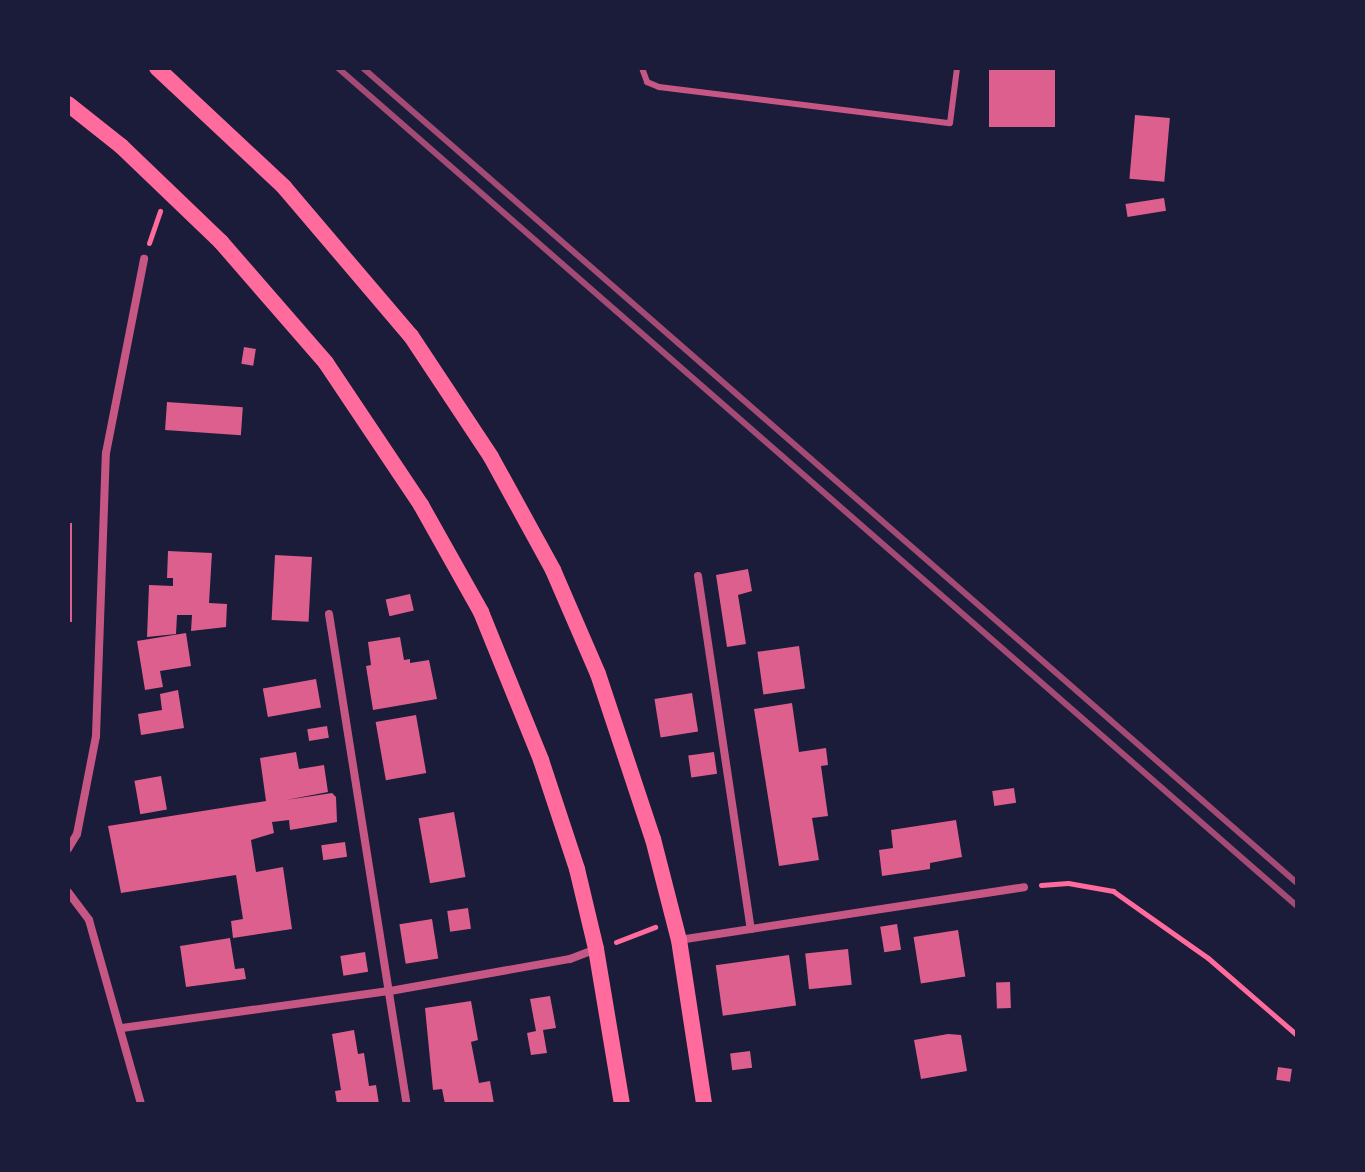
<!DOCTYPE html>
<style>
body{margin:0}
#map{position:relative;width:1365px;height:1172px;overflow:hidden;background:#1b1b3a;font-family:"Roboto Condensed",sans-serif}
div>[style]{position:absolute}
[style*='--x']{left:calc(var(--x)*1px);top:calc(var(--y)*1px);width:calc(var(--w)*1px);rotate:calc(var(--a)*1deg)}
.building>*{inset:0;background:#dd5f8e;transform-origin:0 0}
.path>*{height:5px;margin:-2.5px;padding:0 2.5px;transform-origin:2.5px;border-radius:2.5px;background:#ff6b9d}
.service>*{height:6px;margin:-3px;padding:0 3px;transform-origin:3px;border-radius:3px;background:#c65784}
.minor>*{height:8px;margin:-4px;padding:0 4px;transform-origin:4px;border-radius:4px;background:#c65784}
.secondary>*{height:16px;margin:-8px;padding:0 8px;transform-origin:8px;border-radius:8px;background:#ff6b9d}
.rail>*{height:6px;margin:-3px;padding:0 3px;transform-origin:3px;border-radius:3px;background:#a44b75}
span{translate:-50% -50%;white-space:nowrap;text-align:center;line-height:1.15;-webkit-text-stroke:7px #1b1b3a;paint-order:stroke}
.frame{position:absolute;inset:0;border:70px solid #1b1b3a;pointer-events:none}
</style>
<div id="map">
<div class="building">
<div style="left:989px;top:68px;width:66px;height:59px"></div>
<div style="left:1135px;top:115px;width:35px;height:64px;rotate:5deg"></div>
<div style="left:1164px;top:198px;width:13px;height:39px;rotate:81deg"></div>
<div style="left:244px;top:347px;width:12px;height:17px;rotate:9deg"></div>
<div style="left:167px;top:402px;width:76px;height:28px;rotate:4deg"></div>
<div style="left:72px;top:523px;width:99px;height:4px;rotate:90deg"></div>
<div style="clip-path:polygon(168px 551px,212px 553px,209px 603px,227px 604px,226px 627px,191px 631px,192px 615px,177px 615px,176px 634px,147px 637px,149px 585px,173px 586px,173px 578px,167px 578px)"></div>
<div style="left:275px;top:555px;width:37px;height:65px;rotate:3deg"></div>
<div style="clip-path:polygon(748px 569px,752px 591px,738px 595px,746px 644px,727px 647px,716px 575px)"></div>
<div style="left:410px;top:594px;width:17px;height:25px;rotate:77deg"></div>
<div style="clip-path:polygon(186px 633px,191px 666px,160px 671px,163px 687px,145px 690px,137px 641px)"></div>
<div style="clip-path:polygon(400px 637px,404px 660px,410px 659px,410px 663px,429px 660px,437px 699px,373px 710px,366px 666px,371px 665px,368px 642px)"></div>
<div style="left:799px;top:646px;width:43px;height:42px;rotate:82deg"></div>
<div style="left:316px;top:679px;width:29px;height:54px;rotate:80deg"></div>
<div style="clip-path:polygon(178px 690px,184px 728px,141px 735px,138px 714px,162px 710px,160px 694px)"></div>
<div style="left:692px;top:693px;width:39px;height:38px;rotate:81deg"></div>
<div style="clip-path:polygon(792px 703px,799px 752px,826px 748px,828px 765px,821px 766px,828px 816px,812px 818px,819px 860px,779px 866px,754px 709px)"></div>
<div style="left:416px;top:715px;width:59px;height:41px;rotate:80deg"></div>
<div style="left:327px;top:726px;width:12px;height:20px;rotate:81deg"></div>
<div style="clip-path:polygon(296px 752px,299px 769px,324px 765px,328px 792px,286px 800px,332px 793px,336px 797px,337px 822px,290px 830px,289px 820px,272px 822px,274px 833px,251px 840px,256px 872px,283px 867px,292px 929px,233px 938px,231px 921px,243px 919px,236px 875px,121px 893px,108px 826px,266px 801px,260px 758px)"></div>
<div style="left:714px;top:752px;width:22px;height:26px;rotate:82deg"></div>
<div style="left:161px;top:776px;width:34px;height:27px;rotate:80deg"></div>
<div style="left:1014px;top:788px;width:15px;height:22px;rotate:82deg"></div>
<div style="left:454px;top:812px;width:66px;height:36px;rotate:80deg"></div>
<div style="clip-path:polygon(956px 820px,962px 857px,930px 863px,930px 869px,882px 876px,879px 850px,893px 848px,891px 830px)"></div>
<div style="left:345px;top:842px;width:15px;height:24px;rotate:82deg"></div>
<div style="left:468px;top:908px;width:21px;height:21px;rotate:82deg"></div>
<div style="left:432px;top:919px;width:40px;height:33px;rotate:81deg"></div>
<div style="left:897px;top:924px;width:26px;height:17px;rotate:81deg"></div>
<div style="left:958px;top:930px;width:47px;height:45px;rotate:81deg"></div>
<div style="clip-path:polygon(230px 938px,235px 969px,244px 968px,246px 979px,186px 987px,180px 946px)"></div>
<div style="left:848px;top:949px;width:36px;height:43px;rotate:84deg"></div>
<div style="left:365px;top:952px;width:20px;height:25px;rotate:81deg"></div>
<div style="left:789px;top:955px;width:51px;height:74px;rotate:82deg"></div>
<div style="left:1010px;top:982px;width:26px;height:14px;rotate:88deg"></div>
<div style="clip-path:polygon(550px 996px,556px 1028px,543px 1030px,547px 1053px,531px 1055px,527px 1033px,536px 1031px,530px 999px)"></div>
<div style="clip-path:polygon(471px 1001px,478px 1040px,471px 1042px,479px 1083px,490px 1081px,494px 1104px,445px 1104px,442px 1089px,433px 1090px,425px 1008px)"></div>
<div style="clip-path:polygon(354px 1030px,358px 1054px,364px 1053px,369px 1086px,376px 1085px,379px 1104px,337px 1104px,335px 1091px,341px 1090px,332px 1034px)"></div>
<div style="clip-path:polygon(948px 1034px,961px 1035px,967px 1071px,921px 1079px,914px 1040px)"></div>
<div style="left:750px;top:1051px;width:17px;height:20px;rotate:83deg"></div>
<div style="left:1278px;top:1067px;width:14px;height:13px;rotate:8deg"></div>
</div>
<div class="path">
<div style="--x:149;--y:243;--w:34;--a:-71"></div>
<div style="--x:1041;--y:885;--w:27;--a:-4"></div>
<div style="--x:1068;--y:883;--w:46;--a:10.1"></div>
<div style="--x:1113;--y:891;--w:116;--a:35.2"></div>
<div style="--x:1208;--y:958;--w:118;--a:40.9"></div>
<div style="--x:616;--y:942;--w:42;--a:-21"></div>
</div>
<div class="service">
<div style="--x:642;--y:68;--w:15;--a:70"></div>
<div style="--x:647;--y:82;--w:13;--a:23"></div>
<div style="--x:659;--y:87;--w:293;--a:7.1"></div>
<div style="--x:950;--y:123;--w:55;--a:-82.7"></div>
</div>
<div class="minor">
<div style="--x:698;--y:576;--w:357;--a:81.5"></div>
<div style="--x:329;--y:614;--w:496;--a:81"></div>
<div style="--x:68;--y:849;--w:17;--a:-59"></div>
<div style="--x:77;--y:834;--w:100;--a:-79"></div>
<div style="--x:96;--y:736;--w:283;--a:-88"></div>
<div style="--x:106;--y:453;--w:198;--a:-78.9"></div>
<div style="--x:68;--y:892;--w:35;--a:53"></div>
<div style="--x:89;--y:920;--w:191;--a:74.2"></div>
<div style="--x:679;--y:940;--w:349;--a:-8.7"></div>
<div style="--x:122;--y:1028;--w:271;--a:-7.9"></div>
<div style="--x:390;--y:991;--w:183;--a:-10.1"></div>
<div style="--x:570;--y:959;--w:28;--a:-21"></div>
</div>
<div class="secondary">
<div style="--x:157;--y:68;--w:174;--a:43.1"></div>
<div style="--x:284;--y:187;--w:196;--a:49.6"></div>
<div style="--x:411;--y:336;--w:145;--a:56.5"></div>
<div style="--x:491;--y:457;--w:129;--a:61.2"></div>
<div style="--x:553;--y:570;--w:113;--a:66.6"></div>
<div style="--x:598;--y:674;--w:174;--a:71.6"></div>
<div style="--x:653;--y:839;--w:104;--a:75.6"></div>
<div style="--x:679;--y:940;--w:166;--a:81.3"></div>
<div style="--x:68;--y:104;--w:68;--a:38.4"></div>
<div style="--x:121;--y:146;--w:139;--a:43.8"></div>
<div style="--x:221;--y:242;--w:160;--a:49"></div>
<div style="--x:326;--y:363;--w:171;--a:56.2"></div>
<div style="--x:421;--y:505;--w:123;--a:60.7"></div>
<div style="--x:481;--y:612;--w:160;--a:67.9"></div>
<div style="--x:541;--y:760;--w:115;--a:71.7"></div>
<div style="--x:577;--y:869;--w:82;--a:76.6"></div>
<div style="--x:596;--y:949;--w:157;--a:80.5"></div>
</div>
<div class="rail">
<div style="--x:338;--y:68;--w:1274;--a:41.15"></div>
<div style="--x:363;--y:68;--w:1240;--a:41.11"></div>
</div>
<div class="frame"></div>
</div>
